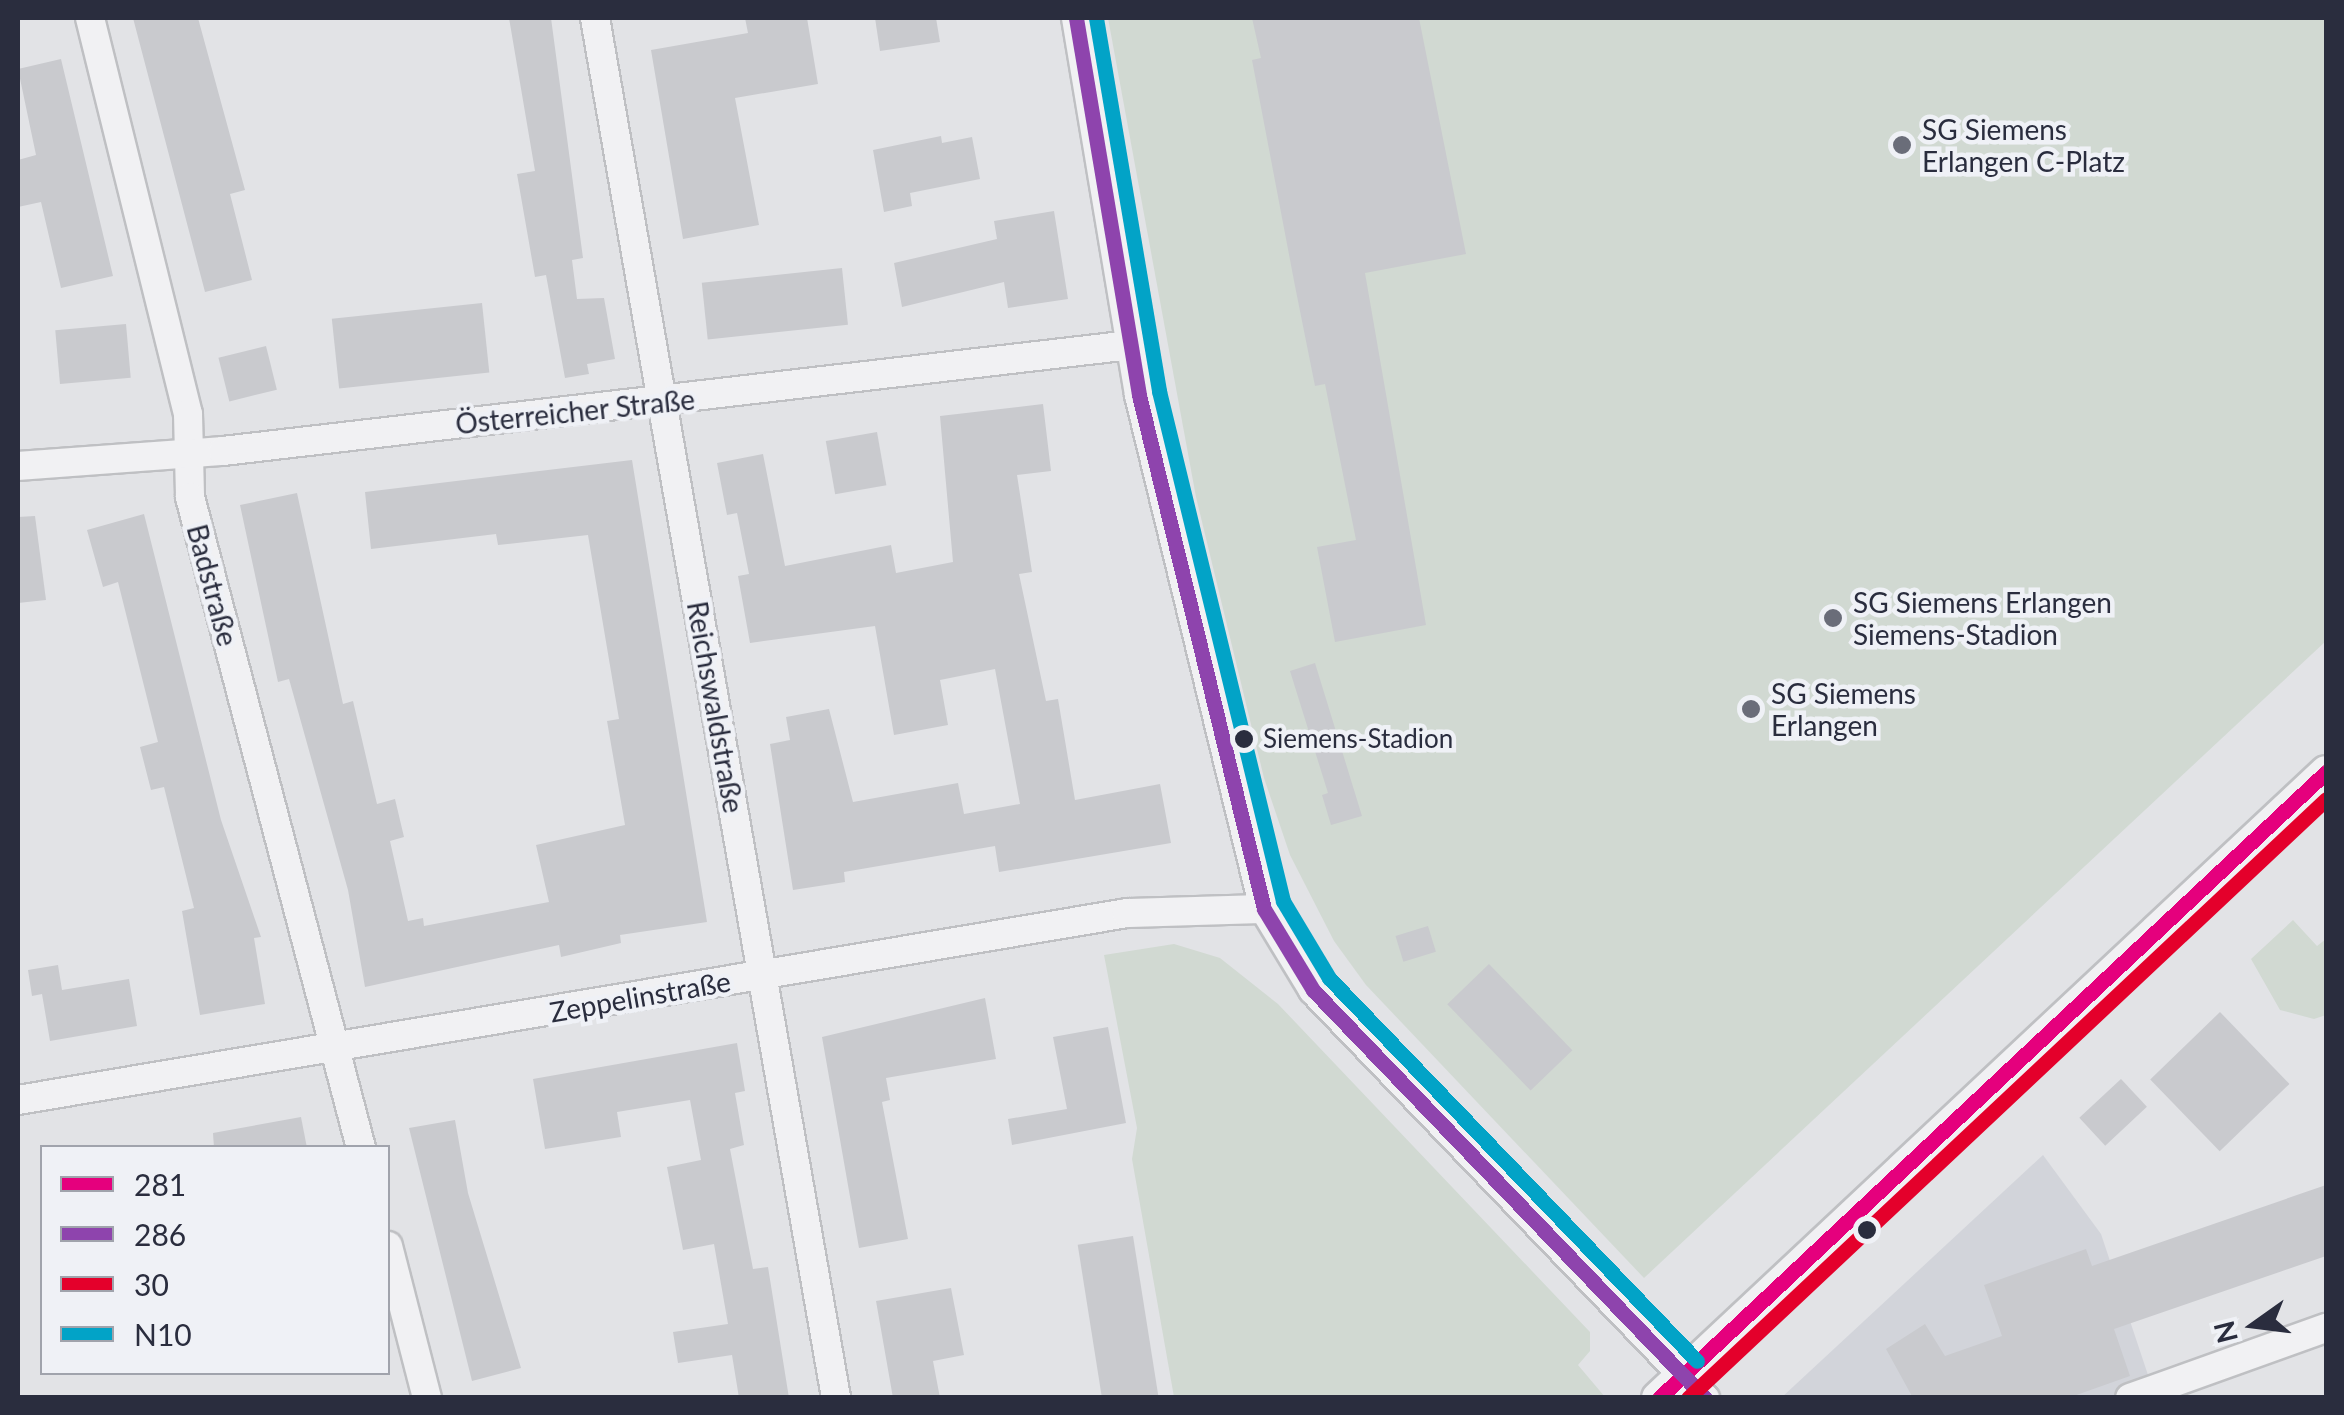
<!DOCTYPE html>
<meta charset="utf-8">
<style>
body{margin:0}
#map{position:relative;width:2344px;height:1415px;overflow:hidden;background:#e2e3e6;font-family:Lato,sans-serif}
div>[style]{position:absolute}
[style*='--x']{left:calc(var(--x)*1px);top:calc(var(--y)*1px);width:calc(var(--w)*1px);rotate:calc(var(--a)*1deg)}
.built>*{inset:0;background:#d2d4da}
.green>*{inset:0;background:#d1d9d2}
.building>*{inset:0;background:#c9cace;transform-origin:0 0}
.roads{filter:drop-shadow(2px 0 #bfc0c3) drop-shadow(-2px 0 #bfc0c3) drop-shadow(0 2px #bfc0c3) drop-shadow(0 -2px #bfc0c3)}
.minor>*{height:28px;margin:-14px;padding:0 14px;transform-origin:14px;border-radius:14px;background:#f1f1f3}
.tertiary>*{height:32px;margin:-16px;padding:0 16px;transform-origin:16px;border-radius:16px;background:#f1f1f3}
.bus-1>*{height:15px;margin:-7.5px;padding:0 7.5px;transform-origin:7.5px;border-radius:7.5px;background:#e5007d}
.bus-2>*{height:15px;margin:-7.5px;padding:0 7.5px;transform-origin:7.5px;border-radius:7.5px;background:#8e44ad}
.bus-3>*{height:15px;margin:-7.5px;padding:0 7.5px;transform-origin:7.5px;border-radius:7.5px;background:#e4002b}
.bus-4>*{height:15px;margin:-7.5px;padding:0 7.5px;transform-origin:7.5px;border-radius:7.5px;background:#02a3c7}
.dots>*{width:28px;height:28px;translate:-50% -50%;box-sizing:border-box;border:5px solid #eff1f6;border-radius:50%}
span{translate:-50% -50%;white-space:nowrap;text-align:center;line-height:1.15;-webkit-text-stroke:9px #eff1f6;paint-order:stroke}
.bus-label{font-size:26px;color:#2a2d3e}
.left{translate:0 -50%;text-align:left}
.poi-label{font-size:28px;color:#2a2d3e}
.street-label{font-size:28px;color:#2a2d3e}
.frame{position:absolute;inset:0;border:20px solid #2a2d3e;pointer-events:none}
.legend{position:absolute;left:40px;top:1145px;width:350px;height:230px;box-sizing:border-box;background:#eff1f6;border:2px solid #a0a3ac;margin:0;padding:12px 18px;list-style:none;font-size:30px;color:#2a2d3e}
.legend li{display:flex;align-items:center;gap:20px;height:50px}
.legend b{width:50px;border:2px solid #a0a3ac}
.north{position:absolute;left:2204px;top:1275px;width:100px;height:100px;-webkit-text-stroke:8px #eff1f6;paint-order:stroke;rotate:256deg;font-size:28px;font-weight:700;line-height:40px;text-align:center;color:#2a2d3e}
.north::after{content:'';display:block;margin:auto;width:35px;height:45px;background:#2a2d3e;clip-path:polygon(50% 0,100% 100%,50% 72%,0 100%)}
</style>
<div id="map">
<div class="built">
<div style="clip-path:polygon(2043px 1155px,2101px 1234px,2153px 1390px,2130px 1398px,1781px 1398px)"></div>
</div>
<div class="green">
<div style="clip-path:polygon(1108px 18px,2326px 18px,2326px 641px,1644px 1278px,1366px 985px,1334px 941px,1290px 855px,1264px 778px,1196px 497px)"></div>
<div style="clip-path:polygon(2293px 920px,2317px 946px,2326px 939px,2326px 1015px,2314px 1019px,2280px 1010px,2251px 959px)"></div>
<div style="clip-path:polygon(1174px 944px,1220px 958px,1278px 1004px,1590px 1332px,1590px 1351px,1578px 1365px,1605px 1397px,1174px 1397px,1132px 1159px,1137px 1128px,1104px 955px)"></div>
</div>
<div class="building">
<div style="clip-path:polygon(133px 18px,198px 18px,245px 190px,230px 194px,252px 280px,205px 292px)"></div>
<div style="clip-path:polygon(509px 18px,551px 18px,583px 258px,572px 260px,577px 299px,604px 298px,615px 359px,587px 364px,589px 374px,565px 378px,546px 275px,535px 277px,517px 174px,535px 171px)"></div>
<div style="clip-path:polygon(745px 18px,807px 18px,818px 84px,735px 98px,759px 225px,683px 239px,651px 50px,748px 33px)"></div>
<div style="clip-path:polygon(875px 18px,936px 18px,940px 42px,880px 51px)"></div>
<div style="clip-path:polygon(1252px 18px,1419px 18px,1466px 254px,1365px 273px,1426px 625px,1335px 642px,1317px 547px,1356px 540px,1325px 384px,1315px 386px,1295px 286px,1252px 60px,1261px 58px)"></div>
<div style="clip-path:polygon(61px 59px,113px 276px,61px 288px,41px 202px,18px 207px,18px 160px,36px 155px,18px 69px)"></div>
<div style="clip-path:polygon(941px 136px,942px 143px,972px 137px,980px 179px,910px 193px,912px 206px,884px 212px,873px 150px)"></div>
<div style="clip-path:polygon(1054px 211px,1068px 299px,1008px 308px,1004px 282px,902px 307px,894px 263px,997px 239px,994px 221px)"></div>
<div style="left:842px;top:268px;width:57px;height:141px;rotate:84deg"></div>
<div style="left:482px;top:303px;width:70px;height:151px;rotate:84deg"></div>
<div style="left:126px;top:324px;width:54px;height:71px;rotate:85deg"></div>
<div style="left:266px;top:346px;width:45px;height:49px;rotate:76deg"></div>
<div style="clip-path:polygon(1043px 404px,1051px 471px,1017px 475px,1032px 572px,1019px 574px,1046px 701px,1058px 699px,1075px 800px,1160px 784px,1171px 843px,999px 872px,995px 846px,844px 872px,845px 882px,793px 890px,770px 744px,790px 740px,786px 717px,829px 709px,853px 802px,958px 783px,964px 814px,1020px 804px,995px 669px,940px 680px,948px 725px,894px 735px,875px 626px,750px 643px,738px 576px,749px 574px,737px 513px,727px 515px,717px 463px,763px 454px,785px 566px,891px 545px,896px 573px,953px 562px,940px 416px)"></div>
<div style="left:877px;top:432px;width:54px;height:52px;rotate:80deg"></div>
<div style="clip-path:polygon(632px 460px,707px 922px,620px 935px,621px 943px,561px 957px,559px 945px,365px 987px,348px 890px,289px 679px,278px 682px,240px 505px,297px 493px,343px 704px,353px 701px,377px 804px,395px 799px,404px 837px,390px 841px,408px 921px,423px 918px,424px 926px,549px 902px,536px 845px,625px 825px,607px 721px,619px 719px,588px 535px,498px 545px,496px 534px,371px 549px,365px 492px)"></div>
<div style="clip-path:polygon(144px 514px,221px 820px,261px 937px,254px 938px,265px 1004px,200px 1015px,182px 911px,194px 908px,164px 787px,151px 790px,140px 747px,158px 742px,118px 582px,103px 587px,87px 530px)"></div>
<div style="clip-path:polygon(35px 516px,46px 600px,18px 603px,18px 517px)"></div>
<div style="clip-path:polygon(1315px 663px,1362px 816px,1331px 825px,1322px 795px,1328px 793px,1290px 671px)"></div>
<div style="left:1428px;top:926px;width:27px;height:34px;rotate:73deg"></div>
<div style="left:1489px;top:964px;width:120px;height:58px;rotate:46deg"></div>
<div style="clip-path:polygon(58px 965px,62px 990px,129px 979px,137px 1026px,50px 1041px,42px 994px,32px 996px,28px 970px)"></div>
<div style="clip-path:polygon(985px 998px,996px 1059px,886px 1078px,890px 1100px,882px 1102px,908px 1239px,859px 1248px,822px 1037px)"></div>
<div style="left:2220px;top:1012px;width:100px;height:97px;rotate:46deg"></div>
<div style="clip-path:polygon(1108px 1027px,1126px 1123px,1012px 1145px,1008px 1119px,1067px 1109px,1053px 1037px)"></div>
<div style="clip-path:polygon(737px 1043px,745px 1091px,735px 1093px,744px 1145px,730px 1149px,753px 1269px,768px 1267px,789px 1398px,739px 1398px,732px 1355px,678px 1363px,673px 1332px,728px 1324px,714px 1244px,683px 1250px,667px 1167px,701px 1160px,690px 1100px,617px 1112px,621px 1137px,545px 1149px,533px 1079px)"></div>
<div style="left:2121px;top:1079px;width:38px;height:57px;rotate:47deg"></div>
<div style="clip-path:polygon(301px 1117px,307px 1148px,214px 1148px,213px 1133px)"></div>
<div style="clip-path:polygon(455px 1120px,468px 1193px,521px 1368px,472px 1381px,409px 1128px)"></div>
<div style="clip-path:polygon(2326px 1185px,2326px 1256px,2114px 1329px,2130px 1376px,2068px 1398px,1913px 1398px,1886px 1349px,1925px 1324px,1945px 1356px,2002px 1336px,1984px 1285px,2086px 1249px,2092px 1266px)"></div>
<div style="left:1133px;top:1236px;width:164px;height:56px;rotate:81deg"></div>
<div style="clip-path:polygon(951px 1288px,964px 1355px,933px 1361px,940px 1398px,893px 1398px,876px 1301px)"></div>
</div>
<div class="roads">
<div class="minor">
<div style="--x:90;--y:18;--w:408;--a:76.1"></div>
<div style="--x:188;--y:414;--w:83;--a:88.6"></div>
<div style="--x:190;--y:497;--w:673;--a:75.28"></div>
<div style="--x:595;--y:18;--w:1401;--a:80.09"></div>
<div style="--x:1076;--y:18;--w:382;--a:80.5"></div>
<div style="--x:1139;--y:395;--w:529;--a:76.33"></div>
<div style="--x:1264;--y:909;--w:95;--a:58.8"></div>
<div style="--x:1313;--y:990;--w:566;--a:46.15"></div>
<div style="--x:18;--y:466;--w:206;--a:-4.2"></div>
<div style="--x:223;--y:451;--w:914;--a:-6.66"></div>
<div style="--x:18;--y:1100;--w:1125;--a:-9.57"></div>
<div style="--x:1127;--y:913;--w:137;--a:-1.7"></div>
<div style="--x:388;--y:1246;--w:157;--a:75.6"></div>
<div style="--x:2130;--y:1398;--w:208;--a:-19.7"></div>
</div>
<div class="tertiary">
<div style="--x:1658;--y:1398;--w:915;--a:-43.14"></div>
</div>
</div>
<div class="bus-1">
<div style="--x:1659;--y:1398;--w:915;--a:-43.18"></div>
</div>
<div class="bus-2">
<div style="--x:1076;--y:18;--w:382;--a:80.5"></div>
<div style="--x:1139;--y:395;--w:529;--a:76.33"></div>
<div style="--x:1264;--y:909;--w:95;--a:58.8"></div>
<div style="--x:1313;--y:990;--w:566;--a:46.15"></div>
</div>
<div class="bus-3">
<div style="--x:1688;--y:1398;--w:875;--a:-43.19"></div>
</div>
<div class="bus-4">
<div style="--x:1096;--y:18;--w:378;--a:80.4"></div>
<div style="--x:1159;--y:391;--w:525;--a:76.33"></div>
<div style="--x:1283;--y:901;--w:90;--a:59.1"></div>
<div style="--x:1329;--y:978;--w:531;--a:46.14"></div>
</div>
<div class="dots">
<div style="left:1902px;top:145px;background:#6a6d79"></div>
<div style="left:1833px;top:618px;background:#6a6d79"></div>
<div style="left:1751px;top:709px;background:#6a6d79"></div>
<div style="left:1244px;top:739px;background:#2a2d3e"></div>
<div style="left:1867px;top:1230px;background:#2a2d3e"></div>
</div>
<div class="bus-label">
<span class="left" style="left:1263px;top:739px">Siemens-Stadion</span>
</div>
<div class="poi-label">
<span class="left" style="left:1922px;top:145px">SG Siemens<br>Erlangen C-Platz</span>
<span class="left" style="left:1853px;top:618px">SG Siemens Erlangen<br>Siemens-Stadion</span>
<span class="left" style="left:1771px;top:709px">SG Siemens<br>Erlangen</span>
</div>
<div class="street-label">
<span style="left:575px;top:411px;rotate:-6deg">Österreicher Straße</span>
<span style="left:213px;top:585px;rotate:75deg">Badstraße</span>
<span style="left:716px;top:707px;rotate:80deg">Reichswaldstraße</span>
<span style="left:640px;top:996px;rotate:-10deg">Zeppelinstraße</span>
</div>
<div class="frame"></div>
<ul class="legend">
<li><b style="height:12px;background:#e5007d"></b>281</li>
<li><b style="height:12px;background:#8e44ad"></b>286</li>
<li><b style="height:12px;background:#e4002b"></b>30</li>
<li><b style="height:12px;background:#02a3c7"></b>N10</li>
</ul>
<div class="north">N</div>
</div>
